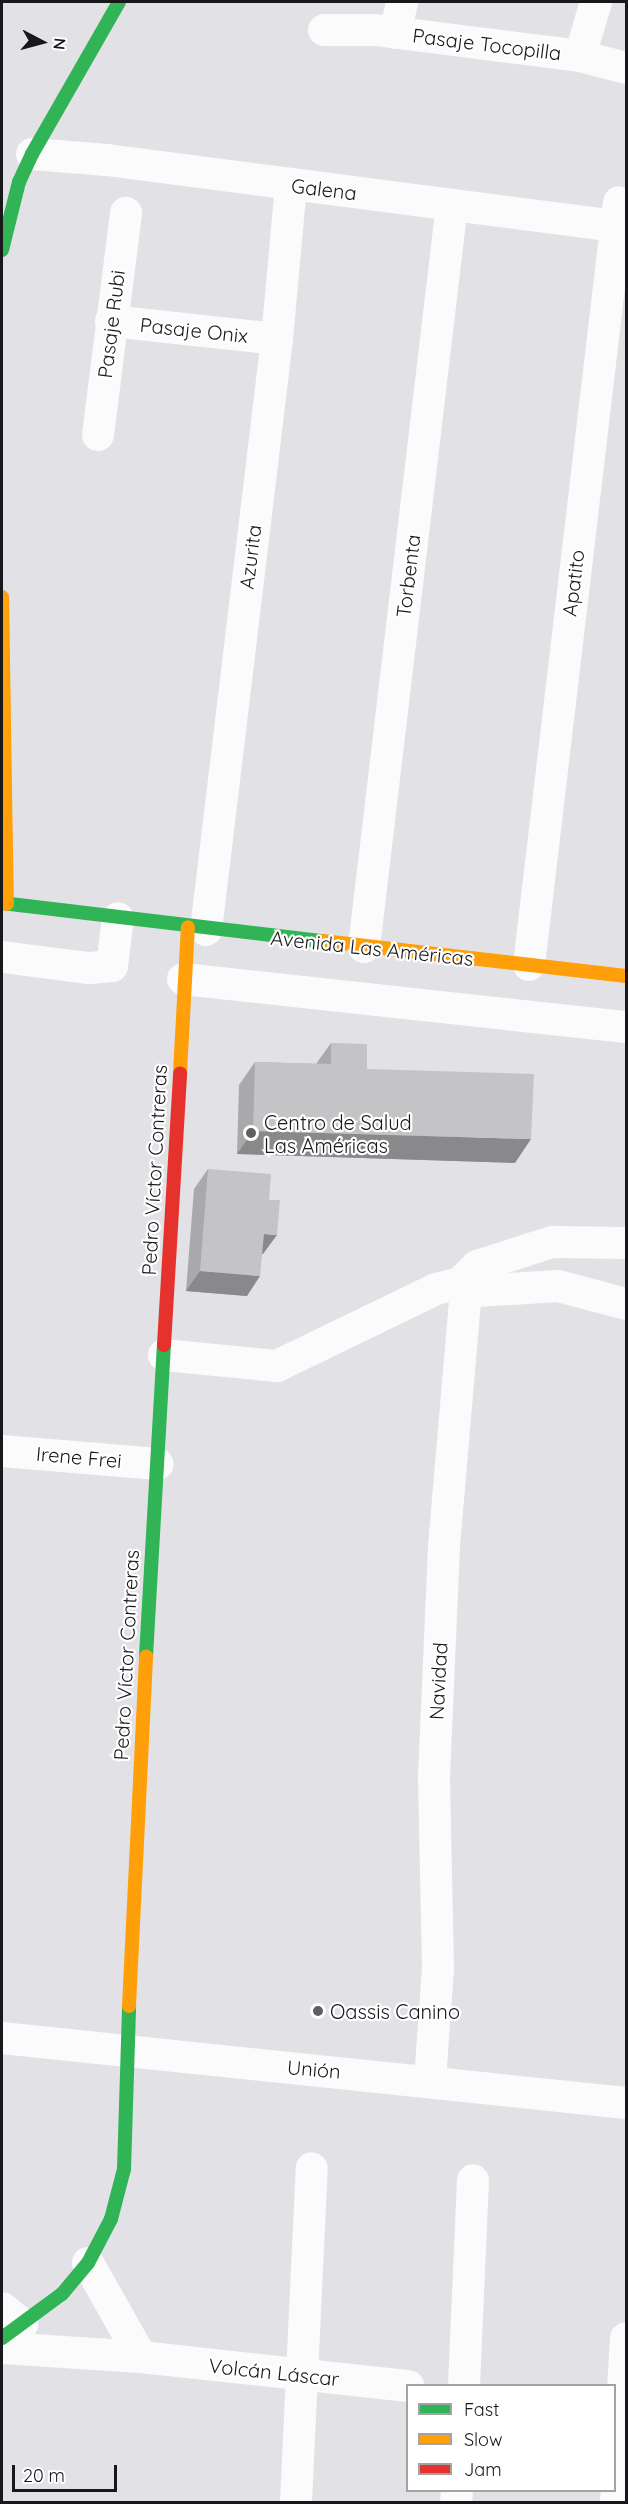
<!DOCTYPE html>
<meta charset="utf-8">
<style>
body{margin:0}
#map{position:relative;width:628px;height:2504px;overflow:hidden;background:#e2e2e6;font-family:Quicksand,sans-serif}
div>[style]{position:absolute}
[style*='--x']{left:calc(var(--x)*1px);top:calc(var(--y)*1px);width:calc(var(--w)*1px);rotate:calc(var(--a)*1deg)}
.street>*{height:32px;margin:-16px;padding:0 16px;transform-origin:16px;border-radius:16px;background:#fbfbfb}
.fast>*{height:14px;margin:-7px;padding:0 7px;transform-origin:7px;border-radius:7px;background:#30b455}
.slow>*{height:14px;margin:-7px;padding:0 7px;transform-origin:7px;border-radius:7px;background:#ff9f0a}
.jam>*{height:14px;margin:-7px;padding:0 7px;transform-origin:7px;border-radius:7px;background:#e5322d}
.wall>*{inset:0;background:#a9a9ab}
.shaded-wall>*{inset:0;background:#89898b}
.building>*{inset:0;background:#c4c4c7}
.dots>*{width:16px;height:16px;translate:-50% -50%;box-sizing:border-box;border:3px solid #fff;border-radius:50%}
span{translate:-50% -50%;white-space:nowrap;text-align:center;line-height:1.15;-webkit-text-stroke:4.5px #fff;paint-order:stroke}
.street-label{font-size:20px;color:#18181b}
.poi-label{font-size:20px;color:#18181b}
.left{translate:0 -50%;text-align:left}
.frame{position:absolute;inset:0;border:3px solid #18181b;pointer-events:none}
.legend{position:absolute;left:406px;top:2384px;width:210px;height:108px;box-sizing:border-box;background:#fff;border:2px solid #a3a3a4;margin:0;padding:8px 10px;list-style:none;font-size:18px;color:#18181b}
.legend li{display:flex;align-items:center;gap:12px;height:30px}
.legend b{width:30px;border:2px solid #a3a3a4}
.north{position:absolute;left:12px;top:12px;width:60px;height:60px;-webkit-text-stroke:4px #fff;paint-order:stroke;rotate:96deg;font-size:16px;font-weight:700;line-height:24px;text-align:center;color:#18181b}
.north::after{content:'';display:block;margin:auto;width:21px;height:27px;background:#18181b;clip-path:polygon(50% 0,100% 100%,50% 72%,0 100%)}
.scale{position:absolute;left:12px;top:2465px;width:105px;height:27px;box-sizing:border-box;border:3px solid #18181b;border-top:0;padding-left:8px;font-size:18px;line-height:21px;white-space:nowrap;color:#18181b;-webkit-text-stroke:4px #fff;paint-order:stroke}
</style>
<div id="map">
<div class="street">
<div style="--x:324;--y:30;--w:51;--a:0"></div>
<div style="--x:375;--y:30;--w:207;--a:7.2"></div>
<div style="--x:580;--y:56;--w:48;--a:14.6"></div>
<div style="--x:395;--y:33;--w:32;--a:-77"></div>
<div style="--x:580;--y:56;--w:56;--a:-73.5"></div>
<div style="--x:32;--y:154;--w:75;--a:4.6"></div>
<div style="--x:107;--y:160;--w:512;--a:7.4"></div>
<div style="--x:111;--y:321;--w:167;--a:6.2"></div>
<div style="--x:98;--y:435;--w:224;--a:-82.8"></div>
<div style="--x:206;--y:930;--w:595;--a:-83.15"></div>
<div style="--x:277;--y:339;--w:156;--a:-84.8"></div>
<div style="--x:364;--y:947;--w:747;--a:-83.24"></div>
<div style="--x:2;--y:957;--w:88;--a:7.2"></div>
<div style="--x:89;--y:968;--w:23;--a:-5"></div>
<div style="--x:112;--y:966;--w:48;--a:-82.9"></div>
<div style="--x:529;--y:965;--w:768;--a:-83.27"></div>
<div style="--x:183;--y:979;--w:446;--a:6.2"></div>
<div style="--x:460;--y:1283;--w:19;--a:25"></div>
<div style="--x:477;--y:1291;--w:81;--a:-3.5"></div>
<div style="--x:558;--y:1286;--w:70;--a:14.8"></div>
<div style="--x:164;--y:1355;--w:114;--a:5.6"></div>
<div style="--x:277;--y:1366;--w:177;--a:-25.8"></div>
<div style="--x:436;--y:1289;--w:25;--a:-14"></div>
<div style="--x:460;--y:1283;--w:24;--a:-45"></div>
<div style="--x:477;--y:1266;--w:79;--a:-17.7"></div>
<div style="--x:552;--y:1242;--w:74;--a:0.8"></div>
<div style="--x:2;--y:1451;--w:156;--a:4.8"></div>
<div style="--x:2;--y:2038;--w:627;--a:5.95"></div>
<div style="--x:430;--y:2080;--w:111;--a:-85.9"></div>
<div style="--x:438;--y:1969;--w:193;--a:-91.2"></div>
<div style="--x:434;--y:1776;--w:230;--a:-87.5"></div>
<div style="--x:444;--y:1546;--w:246;--a:-85.1"></div>
<div style="--x:465;--y:1301;--w:19;--a:-106"></div>
<div style="--x:88;--y:2263;--w:108;--a:60.6"></div>
<div style="--x:2;--y:2308;--w:26;--a:39"></div>
<div style="--x:2;--y:2348;--w:139;--a:3.7"></div>
<div style="--x:141;--y:2357;--w:269;--a:6.2"></div>
<div style="--x:464;--y:2386;--w:206;--a:-87.5"></div>
<div style="--x:296;--y:2502;--w:334;--a:-87.3"></div>
<div style="--x:456;--y:2502;--w:12;--a:-85"></div>
<div style="--x:616;--y:2502;--w:164;--a:-86.5"></div>
</div>
<div class="fast">
<div style="--x:2;--y:250;--w:70;--a:-76"></div>
<div style="--x:19;--y:182;--w:31;--a:-65"></div>
<div style="--x:32;--y:154;--w:175;--a:-60.2"></div>
<div style="--x:2;--y:903;--w:323;--a:6.8"></div>
<div style="--x:146;--y:1656;--w:312;--a:-86.7"></div>
<div style="--x:2;--y:2338;--w:74;--a:-36.3"></div>
<div style="--x:62;--y:2294;--w:40;--a:-50"></div>
<div style="--x:88;--y:2263;--w:50;--a:-62.4"></div>
<div style="--x:111;--y:2219;--w:52;--a:-75.4"></div>
<div style="--x:124;--y:2169;--w:163;--a:-88.2"></div>
</div>
<div class="slow">
<div style="--x:2;--y:597;--w:307;--a:89.1"></div>
<div style="--x:323;--y:941;--w:305;--a:6.6"></div>
<div style="--x:180;--y:1073;--w:146;--a:-86.9"></div>
<div style="--x:129;--y:2006;--w:350;--a:-87.2"></div>
</div>
<div class="jam">
<div style="--x:164;--y:1345;--w:272;--a:-86.6"></div>
</div>
<div class="wall">
<div style="clip-path:polygon(331px 1043px,367px 1069px,515px 1163px,237px 1154px,239px 1085px,255px 1062px,316px 1064px)"></div>
<div style="clip-path:polygon(208px 1169px,263px 1254px,262px 1254px,247px 1296px,186px 1291px,194px 1189px)"></div>
</div>
<div class="shaded-wall">
<div style="clip-path:polygon(253px 1131px,531px 1139px,515px 1163px,237px 1154px)"></div>
<div style="clip-path:polygon(264px 1234px,277px 1235px,263px 1254px,250px 1253px)"></div>
<div style="clip-path:polygon(200px 1271px,260px 1276px,247px 1296px,186px 1291px)"></div>
</div>
<div class="building">
<div style="clip-path:polygon(331px 1043px,367px 1044px,367px 1069px,534px 1074px,531px 1139px,253px 1131px,255px 1062px,331px 1064px)"></div>
<div style="clip-path:polygon(208px 1169px,271px 1174px,269px 1200px,280px 1200px,277px 1235px,264px 1234px,260px 1276px,200px 1271px)"></div>
</div>
<div class="dots">
<div style="left:251px;top:1133px;background:#5f5f62"></div>
<div style="left:318px;top:2011px;background:#5f5f62"></div>
</div>
<div class="street-label">
<span style="left:487px;top:44px;rotate:7deg">Pasaje Tocopilla</span>
<span style="left:324px;top:189px;rotate:7deg">Galena</span>
<span style="left:111px;top:324px;rotate:-83deg">Pasaje Rubi</span>
<span style="left:194px;top:330px;rotate:6deg">Pasaje Onix</span>
<span style="left:250px;top:557px;rotate:-83deg">Azurita</span>
<span style="left:408px;top:576px;rotate:-83deg">Torbenta</span>
<span style="left:573px;top:583px;rotate:-83deg">Apatito</span>
<span style="left:372px;top:948px;rotate:6deg">Avenida Las Américas</span>
<span style="left:154px;top:1170px;rotate:-87deg">Pedro Víctor Contreras</span>
<span style="left:79px;top:1457px;rotate:5deg">Irene Frei</span>
<span style="left:126px;top:1655px;rotate:-87deg">Pedro Víctor Contreras</span>
<span style="left:438px;top:1681px;rotate:-87deg">Navidad</span>
<span style="left:314px;top:2069px;rotate:5deg">Unión</span>
<span style="left:274px;top:2372px;rotate:6deg">Volcán Láscar</span>
</div>
<div class="poi-label">
<span class="left" style="left:264px;top:1134px">Centro de Salud<br>Las Américas</span>
<span class="left" style="left:330px;top:2011px">Oassis Canino</span>
</div>
<div class="frame"></div>
<ul class="legend">
<li><b style="height:8px;background:#30b455"></b>Fast</li>
<li><b style="height:8px;background:#ff9f0a"></b>Slow</li>
<li><b style="height:8px;background:#e5322d"></b>Jam</li>
</ul>
<div class="north">N</div>
<div class="scale">20 m</div>
</div>
